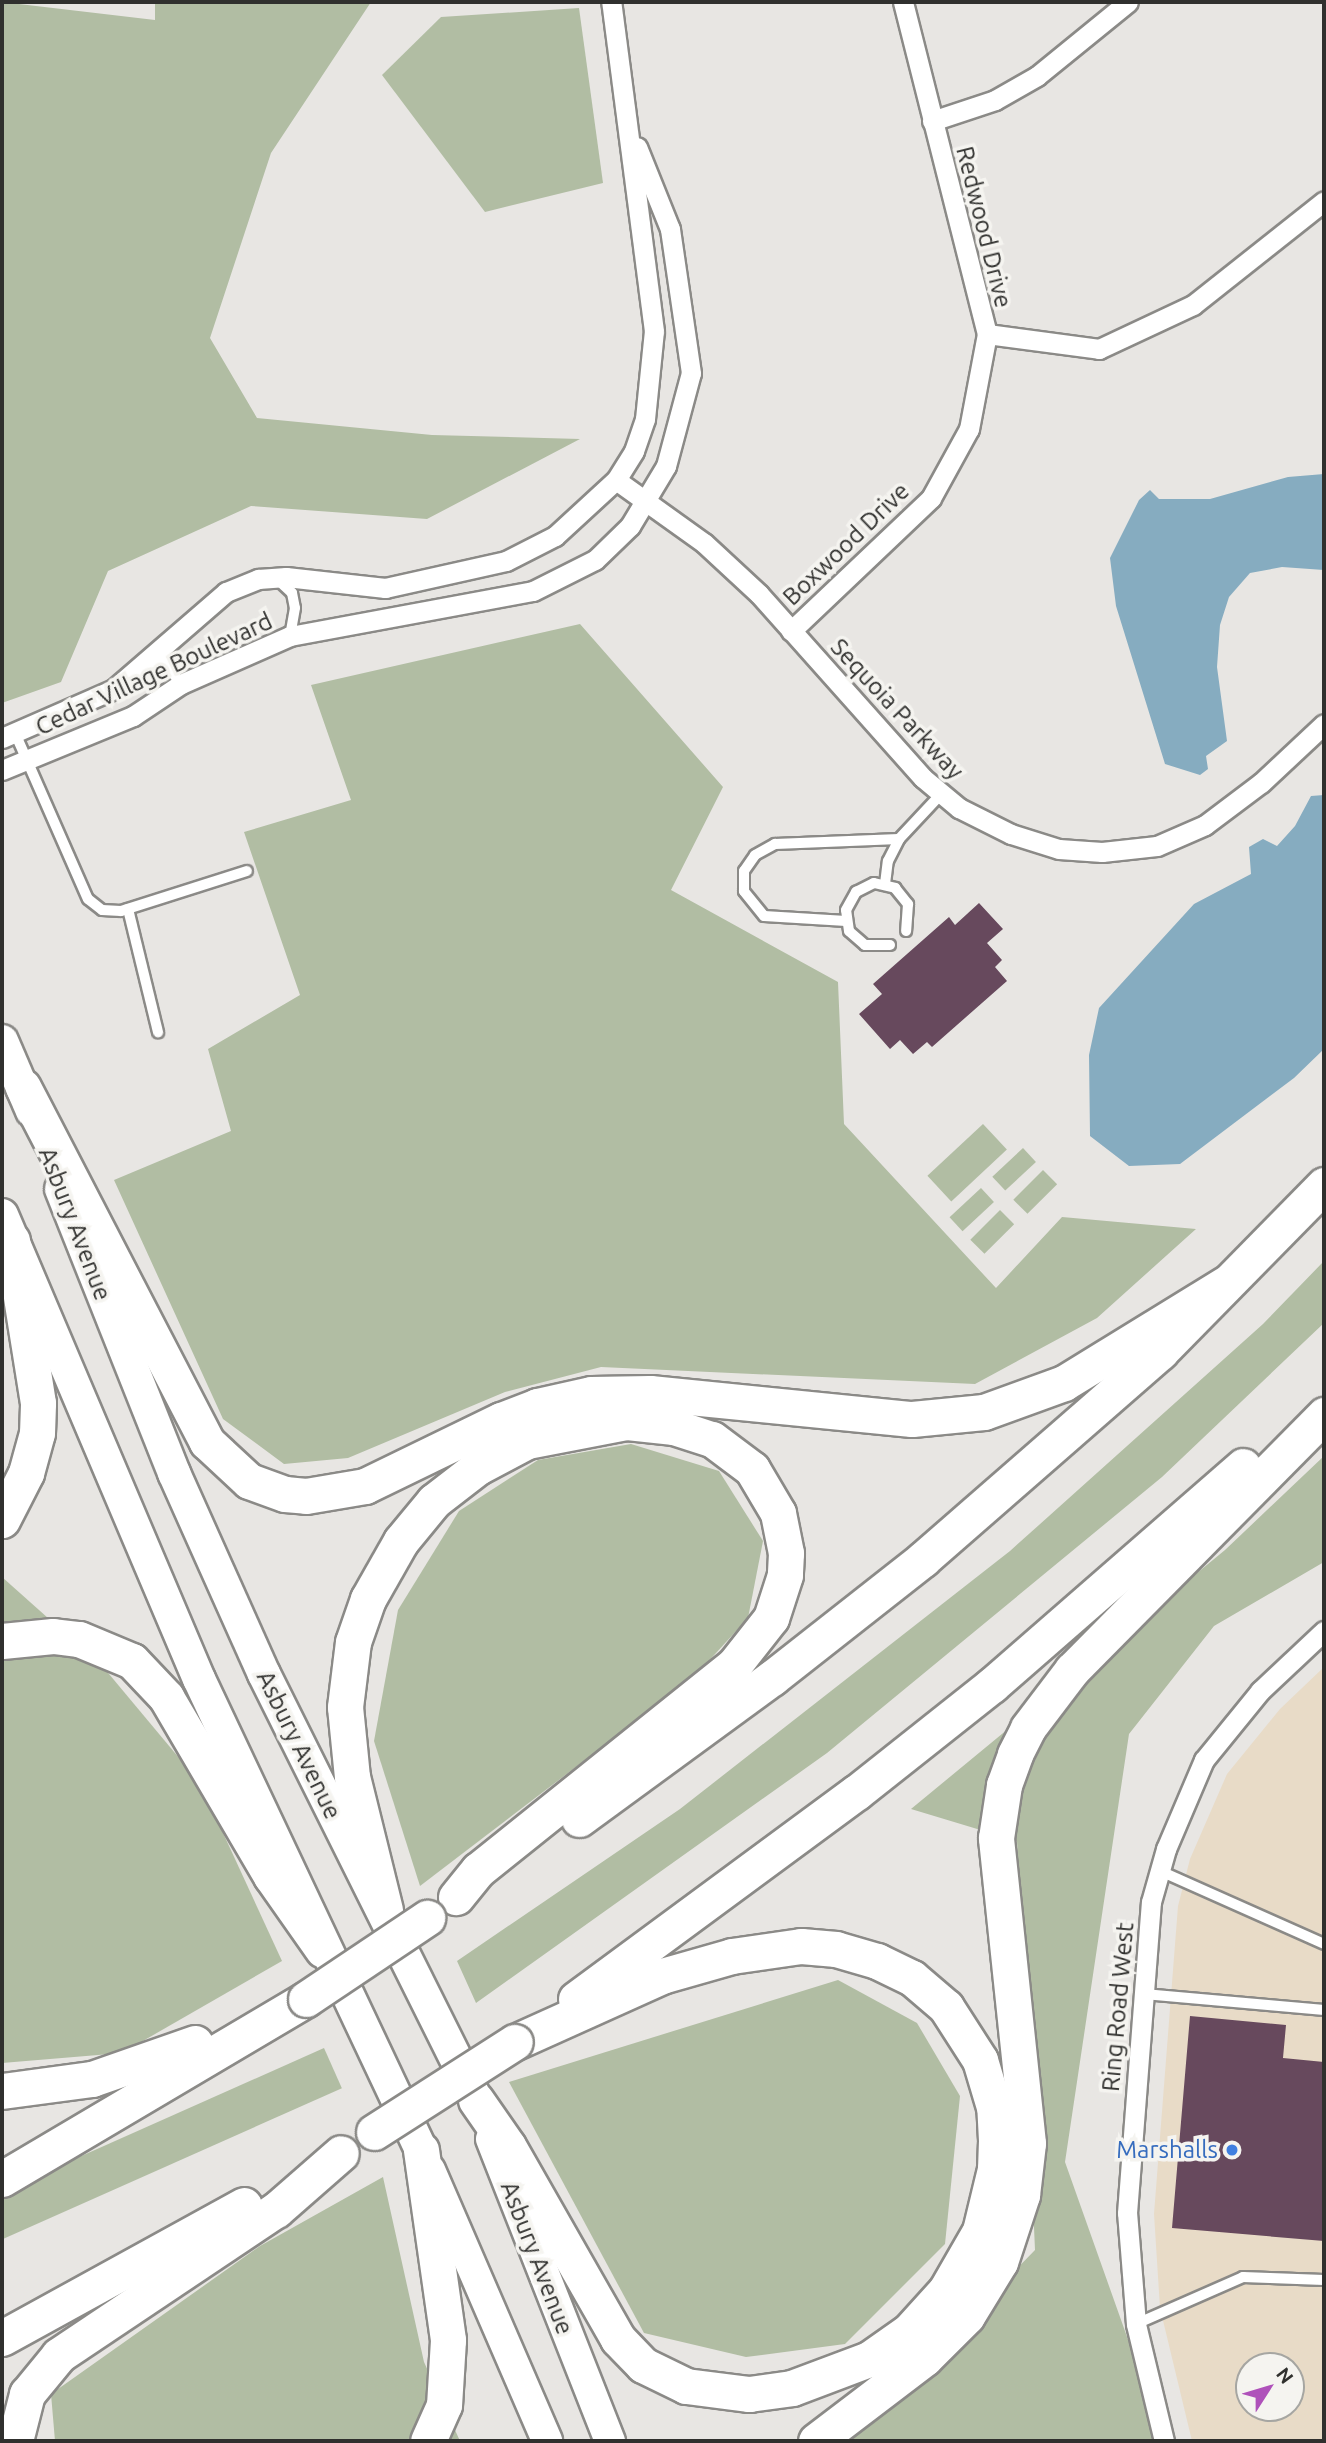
<!DOCTYPE html>
<style>
body{margin:0}
#map{position:relative;width:1326px;height:2443px;overflow:hidden;background:#e8e6e3;font-family:Ubuntu,sans-serif}
div>[style]{position:absolute}
[style*='--x']{left:calc(var(--x)*1px);top:calc(var(--y)*1px);width:calc(var(--w)*1px);rotate:calc(var(--a)*1deg)}
.commercial>*{inset:0;background:#e8dbc7}
.green>*{inset:0;background:#b1bda3;transform-origin:0 0}
.water>*{inset:0;background:#86acc0}
.building>*{inset:0;background:#67495d}
.roads{filter:drop-shadow(2px 0 #8b8a87) drop-shadow(-2px 0 #8b8a87) drop-shadow(0 2px #8b8a87) drop-shadow(0 -2px #8b8a87)}
.service>*{height:10px;margin:-5px;padding:0 5px;transform-origin:5px;border-radius:5px;background:#fff}
.minor>*{height:19px;margin:-9.5px;padding:0 9.5px;transform-origin:9.5px;border-radius:9.5px;background:#fff}
.primary>*{height:30px;margin:-15px;padding:0 15px;transform-origin:15px;border-radius:15px;background:#fff}
.trunk>*{height:32px;margin:-16px;padding:0 16px;transform-origin:16px;border-radius:16px;background:#fff}
.motorway>*{height:35px;margin:-17.5px;padding:0 17.5px;transform-origin:17.5px;border-radius:17.5px;background:#fff}
.bridges{filter:drop-shadow(2px 0 #8b8a87) drop-shadow(-2px 0 #8b8a87) drop-shadow(0 2px #8b8a87) drop-shadow(0 -2px #8b8a87)}
.motorway-bridge>*{height:35px;margin:-17.5px;padding:0 17.5px;transform-origin:17.5px;border-radius:17.5px;background:#fff}
.dots>*{width:19px;height:19px;translate:-50% -50%;box-sizing:border-box;border:4px solid #f5f4f0;border-radius:50%}
span{translate:-50% -50%;white-space:nowrap;text-align:center;line-height:1.15;-webkit-text-stroke:7px #f5f4f0;paint-order:stroke}
.street-label{font-size:24px;color:#30302e}
.shop-label{font-size:24px;color:#366cbe}
.right{translate:-100% -50%;text-align:right}
.frame{position:absolute;inset:0;border:4px solid #30302e;pointer-events:none}
.north{position:absolute;left:1235px;top:2352px;width:70px;height:70px;box-sizing:border-box;background:#f5f4f0;border:2px solid #a6a6a2;border-radius:50%;rotate:53deg;font-size:19px;font-weight:700;line-height:28px;text-align:center;color:#30302e}
.north::after{content:'';display:block;margin:auto;width:24px;height:32px;background:#af51ba;clip-path:polygon(50% 0,100% 100%,50% 72%,0 100%)}
</style>
<div id="map">
<div class="commercial">
<div style="clip-path:polygon(evenodd,1324px 1667px,1324px 2441px,1192px 2441px,1160px 2308px,1154px 2214px,1178px 1906px,1190px 1859px,1227px 1774px,1280px 1709px,1324px 1667px,1249px 2366px,1291px 2366px,1291px 2408px,1249px 2408px,1249px 2366px)"></div>
</div>
<div class="green">
<div style="clip-path:polygon(2px 2px,155px 20px,155px 2px,371px 2px,271px 153px,210px 338px,257px 418px,432px 435px,580px 439px,427px 519px,251px 506px,108px 571px,61px 682px,2px 703px)"></div>
<div style="clip-path:polygon(579px 8px,603px 183px,485px 212px,382px 75px,441px 17px)"></div>
<div style="clip-path:polygon(580px 624px,723px 787px,671px 890px,838px 982px,844px 1124px,996px 1288px,1062px 1217px,1196px 1229px,1097px 1318px,975px 1384px,601px 1367px,505px 1392px,348px 1458px,284px 1464px,223px 1419px,114px 1180px,231px 1131px,208px 1049px,300px 995px,244px 832px,351px 800px,311px 685px)"></div>
<div style="left:983px;top:1124px;width:35px;height:76px;rotate:47deg"></div>
<div style="left:1023px;top:1148px;width:19px;height:42px;rotate:47deg"></div>
<div style="left:1043px;top:1170px;width:20px;height:42px;rotate:45deg"></div>
<div style="left:981px;top:1188px;width:19px;height:43px;rotate:47deg"></div>
<div style="left:1000px;top:1210px;width:20px;height:42px;rotate:45deg"></div>
<div style="clip-path:polygon(1324px 1261px,1324px 1323px,1162px 1477px,827px 1753px,476px 2003px,457px 1961px,680px 1809px,1010px 1551px,1263px 1324px)"></div>
<div style="clip-path:polygon(631px 1444px,719px 1471px,763px 1541px,748px 1618px,695px 1676px,420px 1886px,374px 1741px,398px 1610px,459px 1511px,538px 1460px)"></div>
<div style="clip-path:polygon(1324px 1456px,1324px 1562px,1214px 1626px,1129px 1734px,1065px 2162px,1164px 2441px,849px 2441px,1035px 2250px,1017px 1841px,911px 1809px,1225px 1550px)"></div>
<div style="clip-path:polygon(2px 1577px,104px 1668px,200px 1783px,282px 1961px,122px 2053px,2px 2063px)"></div>
<div style="clip-path:polygon(838px 1980px,917px 2023px,960px 2096px,945px 2244px,845px 2344px,746px 2357px,644px 2333px,509px 2082px)"></div>
<div style="left:324px;top:2048px;width:44px;height:371px;rotate:66deg"></div>
<div style="clip-path:polygon(383px 2177px,424px 2362px,460px 2441px,55px 2441px,51px 2394px,260px 2246px)"></div>
</div>
<div class="water">
<div style="clip-path:polygon(1324px 474px,1324px 570px,1282px 567px,1250px 573px,1229px 597px,1220px 625px,1217px 667px,1227px 741px,1206px 756px,1208px 769px,1200px 775px,1165px 764px,1116px 606px,1110px 558px,1139px 500px,1150px 490px,1159px 499px,1210px 499px,1288px 477px)"></div>
<div style="clip-path:polygon(1324px 795px,1324px 1049px,1294px 1078px,1180px 1164px,1129px 1166px,1090px 1136px,1089px 1055px,1099px 1008px,1194px 904px,1251px 874px,1249px 847px,1263px 839px,1277px 846px,1295px 826px,1311px 796px)"></div>
</div>
<div class="building">
<div style="clip-path:polygon(979px 903px,1003px 929px,987px 943px,1002px 960px,995px 967px,1007px 981px,932px 1047px,927px 1042px,913px 1054px,900px 1040px,890px 1049px,859px 1014px,882px 994px,873px 984px,949px 917px,955px 925px)"></div>
<div style="clip-path:polygon(1190px 2016px,1286px 2025px,1283px 2058px,1324px 2062px,1324px 2241px,1172px 2228px)"></div>
</div>
<div class="roads">
<div class="service">
<div style="--x:276;--y:578;--w:22;--a:43"></div>
<div style="--x:292;--y:593;--w:15;--a:79"></div>
<div style="--x:295;--y:608;--w:28;--a:100"></div>
<div style="--x:157;--y:653;--w:39;--a:52"></div>
<div style="--x:15;--y:733;--w:181;--a:66.3"></div>
<div style="--x:88;--y:899;--w:18;--a:38"></div>
<div style="--x:102;--y:910;--w:19;--a:3"></div>
<div style="--x:121;--y:911;--w:132;--a:-17.6"></div>
<div style="--x:885;--y:884;--w:23;--a:-83"></div>
<div style="--x:888;--y:861;--w:25;--a:-63"></div>
<div style="--x:128;--y:909;--w:127;--a:76.3"></div>
<div style="--x:846;--y:921;--w:82;--a:-176.5"></div>
<div style="--x:764;--y:916;--w:32;--a:-129"></div>
<div style="--x:744;--y:891;--w:20;--a:-90"></div>
<div style="--x:744;--y:871;--w:19;--a:-55"></div>
<div style="--x:755;--y:855;--w:23;--a:-29"></div>
<div style="--x:775;--y:844;--w:124;--a:-2.3"></div>
<div style="--x:899;--y:839;--w:63;--a:-46.9"></div>
<div style="--x:890;--y:945;--w:25;--a:180"></div>
<div style="--x:865;--y:945;--w:21;--a:-139"></div>
<div style="--x:849;--y:931;--w:21;--a:-98"></div>
<div style="--x:846;--y:910;--w:21;--a:-61"></div>
<div style="--x:856;--y:892;--w:20;--a:-27"></div>
<div style="--x:874;--y:883;--w:22;--a:13"></div>
<div style="--x:895;--y:888;--w:21;--a:51"></div>
<div style="--x:908;--y:904;--w:27;--a:94"></div>
<div style="--x:1158;--y:1870;--w:182;--a:24"></div>
<div style="--x:1144;--y:1994;--w:181;--a:5.1"></div>
<div style="--x:1136;--y:2324;--w:117;--a:-23.7"></div>
<div style="--x:1243;--y:2277;--w:81;--a:2.1"></div>
</div>
<div class="minor">
<div style="--x:903;--y:2;--w:342;--a:75.8"></div>
<div style="--x:987;--y:334;--w:113;--a:7.6"></div>
<div style="--x:1099;--y:349;--w:104;--a:-25.1"></div>
<div style="--x:1193;--y:305;--w:167;--a:-38.4"></div>
<div style="--x:932;--y:121;--w:66;--a:-18.4"></div>
<div style="--x:995;--y:100;--w:48;--a:-29.7"></div>
<div style="--x:1037;--y:76;--w:117;--a:-39.1"></div>
<div style="--x:616;--y:480;--w:108;--a:35.6"></div>
<div style="--x:704;--y:543;--w:75;--a:42.8"></div>
<div style="--x:759;--y:594;--w:246;--a:48.3"></div>
<div style="--x:923;--y:778;--w:47;--a:39.8"></div>
<div style="--x:959;--y:808;--w:58;--a:26.6"></div>
<div style="--x:1011;--y:834;--w:50;--a:17.4"></div>
<div style="--x:1059;--y:849;--w:43;--a:4"></div>
<div style="--x:1102;--y:852;--w:55;--a:-6.2"></div>
<div style="--x:1157;--y:846;--w:52;--a:-23.6"></div>
<div style="--x:1205;--y:825;--w:70;--a:-36.9"></div>
<div style="--x:1261;--y:783;--w:86;--a:-43.1"></div>
<div style="--x:791;--y:631;--w:193;--a:-43.5"></div>
<div style="--x:931;--y:498;--w:79;--a:-61.2"></div>
<div style="--x:969;--y:429;--w:97;--a:-79.3"></div>
<div style="--x:2;--y:738;--w:122;--a:-23.6"></div>
<div style="--x:114;--y:689;--w:148;--a:-40.9"></div>
<div style="--x:226;--y:592;--w:35;--a:-22"></div>
<div style="--x:258;--y:579;--w:28;--a:-4"></div>
<div style="--x:286;--y:577;--w:100;--a:6.3"></div>
<div style="--x:385;--y:588;--w:124;--a:-12.6"></div>
<div style="--x:506;--y:561;--w:55;--a:-27"></div>
<div style="--x:555;--y:536;--w:83;--a:-42.6"></div>
<div style="--x:616;--y:480;--w:34;--a:-58"></div>
<div style="--x:634;--y:451;--w:34;--a:-71"></div>
<div style="--x:645;--y:419;--w:88;--a:-84.2"></div>
<div style="--x:654;--y:331;--w:332;--a:-97.4"></div>
<div style="--x:2;--y:770;--w:142;--a:-22.4"></div>
<div style="--x:133;--y:716;--w:58;--a:-33.7"></div>
<div style="--x:181;--y:684;--w:119;--a:-23.8"></div>
<div style="--x:290;--y:636;--w:247;--a:-10.5"></div>
<div style="--x:533;--y:591;--w:69;--a:-26.6"></div>
<div style="--x:595;--y:560;--w:49;--a:-44.2"></div>
<div style="--x:630;--y:526;--w:70;--a:-59"></div>
<div style="--x:666;--y:466;--w:96;--a:-75"></div>
<div style="--x:691;--y:373;--w:146;--a:-98.3"></div>
<div style="--x:670;--y:229;--w:88;--a:-111.9"></div>
<div style="--x:1164;--y:2441;--w:120;--a:-103.5"></div>
<div style="--x:1136;--y:2324;--w:111;--a:-94.6"></div>
<div style="--x:1127;--y:2213;--w:312;--a:-85.6"></div>
<div style="--x:1151;--y:1902;--w:55;--a:-74.2"></div>
<div style="--x:1166;--y:1849;--w:97;--a:-66.9"></div>
<div style="--x:1204;--y:1760;--w:89;--a:-50.9"></div>
<div style="--x:1260;--y:1691;--w:88;--a:-43.2"></div>
</div>
<div class="primary">
<div style="--x:491;--y:2139;--w:325;--a:68.5"></div>
<div style="--x:430;--y:2170;--w:295;--a:66.6"></div>
</div>
<div class="trunk">
<div style="--x:2;--y:1041;--w:76;--a:66.8"></div>
<div style="--x:61;--y:1189;--w:306;--a:68.3"></div>
<div style="--x:174;--y:1473;--w:220;--a:65.9"></div>
<div style="--x:264;--y:1674;--w:471;--a:63.5"></div>
<div style="--x:2;--y:1215;--w:504;--a:67"></div>
<div style="--x:199;--y:1679;--w:521;--a:64.76"></div>
</div>
<div class="motorway">
<div style="--x:23;--y:1087;--w:400;--a:62.6"></div>
<div style="--x:207;--y:1442;--w:57;--a:42.9"></div>
<div style="--x:249;--y:1481;--w:38;--a:20"></div>
<div style="--x:285;--y:1494;--w:21;--a:5"></div>
<div style="--x:306;--y:1496;--w:60;--a:-9.6"></div>
<div style="--x:365;--y:1486;--w:151;--a:-25.9"></div>
<div style="--x:501;--y:1420;--w:39;--a:-21"></div>
<div style="--x:537;--y:1406;--w:55;--a:-12.5"></div>
<div style="--x:591;--y:1394;--w:59;--a:-1"></div>
<div style="--x:650;--y:1393;--w:263;--a:5.7"></div>
<div style="--x:912;--y:1419;--w:72;--a:-5.6"></div>
<div style="--x:984;--y:1412;--w:85;--a:-19.9"></div>
<div style="--x:1064;--y:1383;--w:189;--a:-31.6"></div>
<div style="--x:2;--y:1520;--w:53;--a:-62.9"></div>
<div style="--x:26;--y:1473;--w:41;--a:-74.6"></div>
<div style="--x:37;--y:1433;--w:30;--a:-88"></div>
<div style="--x:38;--y:1403;--w:165;--a:-99.1"></div>
<div style="--x:2;--y:1641;--w:51;--a:-5.6"></div>
<div style="--x:53;--y:1636;--w:26;--a:7"></div>
<div style="--x:79;--y:1639;--w:57;--a:22.5"></div>
<div style="--x:132;--y:1661;--w:50;--a:46.6"></div>
<div style="--x:166;--y:1697;--w:208;--a:59.6"></div>
<div style="--x:271;--y:1876;--w:90;--a:54.9"></div>
<div style="--x:579;--y:1819;--w:239;--a:-36.2"></div>
<div style="--x:772;--y:1678;--w:192;--a:-38.2"></div>
<div style="--x:923;--y:1559;--w:315;--a:-41.1"></div>
<div style="--x:1160;--y:1352;--w:234;--a:-45.5"></div>
<div style="--x:385;--y:1910;--w:137;--a:-103.9"></div>
<div style="--x:352;--y:1777;--w:70;--a:-95.7"></div>
<div style="--x:345;--y:1707;--w:65;--a:-83"></div>
<div style="--x:353;--y:1642;--w:46;--a:-70.8"></div>
<div style="--x:368;--y:1599;--w:67;--a:-60.4"></div>
<div style="--x:401;--y:1541;--w:52;--a:-50.5"></div>
<div style="--x:434;--y:1501;--w:56;--a:-37.7"></div>
<div style="--x:478;--y:1467;--w:55;--a:-28"></div>
<div style="--x:527;--y:1441;--w:102;--a:-10.8"></div>
<div style="--x:627;--y:1422;--w:47;--a:6.1"></div>
<div style="--x:674;--y:1427;--w:40;--a:18"></div>
<div style="--x:712;--y:1439;--w:50;--a:36.9"></div>
<div style="--x:752;--y:1469;--w:51;--a:59.4"></div>
<div style="--x:778;--y:1513;--w:41;--a:78.7"></div>
<div style="--x:786;--y:1553;--w:22;--a:93"></div>
<div style="--x:785;--y:1575;--w:45;--a:108"></div>
<div style="--x:771;--y:1618;--w:60;--a:128.2"></div>
<div style="--x:734;--y:1665;--w:328;--a:141.3"></div>
<div style="--x:478;--y:1870;--w:35;--a:129"></div>
<div style="--x:576;--y:1999;--w:349;--a:-36.4"></div>
<div style="--x:857;--y:1792;--w:172;--a:-38.4"></div>
<div style="--x:992;--y:1685;--w:333;--a:-41.1"></div>
<div style="--x:2;--y:2091;--w:91;--a:-7.6"></div>
<div style="--x:92;--y:2079;--w:109;--a:-19.3"></div>
<div style="--x:476;--y:2100;--w:56;--a:55.2"></div>
<div style="--x:508;--y:2146;--w:222;--a:60.3"></div>
<div style="--x:618;--y:2339;--w:36;--a:46"></div>
<div style="--x:643;--y:2365;--w:48;--a:26"></div>
<div style="--x:686;--y:2386;--w:64;--a:7.2"></div>
<div style="--x:749;--y:2394;--w:43;--a:-7.9"></div>
<div style="--x:792;--y:2388;--w:82;--a:-20.6"></div>
<div style="--x:869;--y:2359;--w:49;--a:-35"></div>
<div style="--x:909;--y:2331;--w:55;--a:-47.9"></div>
<div style="--x:946;--y:2290;--w:68;--a:-60"></div>
<div style="--x:980;--y:2231;--w:64;--a:-76.4"></div>
<div style="--x:995;--y:2169;--w:29;--a:-88"></div>
<div style="--x:996;--y:2140;--w:33;--a:-93"></div>
<div style="--x:994;--y:2107;--w:49;--a:-106.6"></div>
<div style="--x:980;--y:2060;--w:63;--a:-122.7"></div>
<div style="--x:946;--y:2007;--w:45;--a:-139.5"></div>
<div style="--x:912;--y:1978;--w:39;--a:-154"></div>
<div style="--x:877;--y:1961;--w:43;--a:-163.7"></div>
<div style="--x:836;--y:1949;--w:35;--a:-175"></div>
<div style="--x:801;--y:1946;--w:70;--a:171.8"></div>
<div style="--x:732;--y:1956;--w:73;--a:164.1"></div>
<div style="--x:662;--y:1976;--w:161;--a:155.8"></div>
<div style="--x:421;--y:2150;--w:192;--a:81.9"></div>
<div style="--x:448;--y:2340;--w:65;--a:93.5"></div>
<div style="--x:444;--y:2405;--w:39;--a:114"></div>
<div style="--x:2;--y:2179;--w:353;--a:-30.6"></div>
<div style="--x:2;--y:2338;--w:276;--a:-28.8"></div>
<div style="--x:15;--y:2441;--w:49;--a:-75.7"></div>
<div style="--x:27;--y:2394;--w:50;--a:-50.6"></div>
<div style="--x:59;--y:2355;--w:261;--a:-33.8"></div>
<div style="--x:276;--y:2210;--w:86;--a:-41.2"></div>
<div style="--x:816;--y:2441;--w:137;--a:-37.3"></div>
<div style="--x:925;--y:2358;--w:59;--a:-45"></div>
<div style="--x:967;--y:2316;--w:63;--a:-58.6"></div>
<div style="--x:1000;--y:2262;--w:71;--a:-71.8"></div>
<div style="--x:1022;--y:2195;--w:52;--a:-83.4"></div>
<div style="--x:1028;--y:2143;--w:307;--a:-96"></div>
<div style="--x:996;--y:1838;--w:54;--a:-81.4"></div>
<div style="--x:1004;--y:1785;--w:33;--a:-70"></div>
<div style="--x:1015;--y:1754;--w:29;--a:-63"></div>
<div style="--x:1028;--y:1728;--w:73;--a:-52.8"></div>
<div style="--x:1072;--y:1670;--w:359;--a:-45.3"></div>
</div>
</div>
<div class="bridges">
<div class="motorway-bridge">
<div style="--x:306;--y:1999;--w:146;--a:-33.8"></div>
<div style="--x:374;--y:2132;--w:167;--a:-32.6"></div>
</div>
</div>
<div class="dots">
<div style="left:1232px;top:2150px;background:#3f7fe0"></div>
</div>
<div class="street-label">
<span style="left:984px;top:227px;rotate:76deg">Redwood Drive</span>
<span style="left:846px;top:544px;rotate:-44deg">Boxwood Drive</span>
<span style="left:154px;top:674px;rotate:-25deg">Cedar Village Boulevard</span>
<span style="left:897px;top:709px;rotate:47deg">Sequoia Parkway</span>
<span style="left:75px;top:1224px;rotate:69deg">Asbury Avenue</span>
<span style="left:299px;top:1745px;rotate:64deg">Asbury Avenue</span>
<span style="left:1118px;top:2007px;rotate:-85deg">Ring Road West</span>
<span style="left:537px;top:2258px;rotate:69deg">Asbury Avenue</span>
</div>
<div class="shop-label">
<span class="right" style="left:1218px;top:2150px">Marshalls</span>
</div>
<div class="frame"></div>
<div class="north">N</div>
</div>
